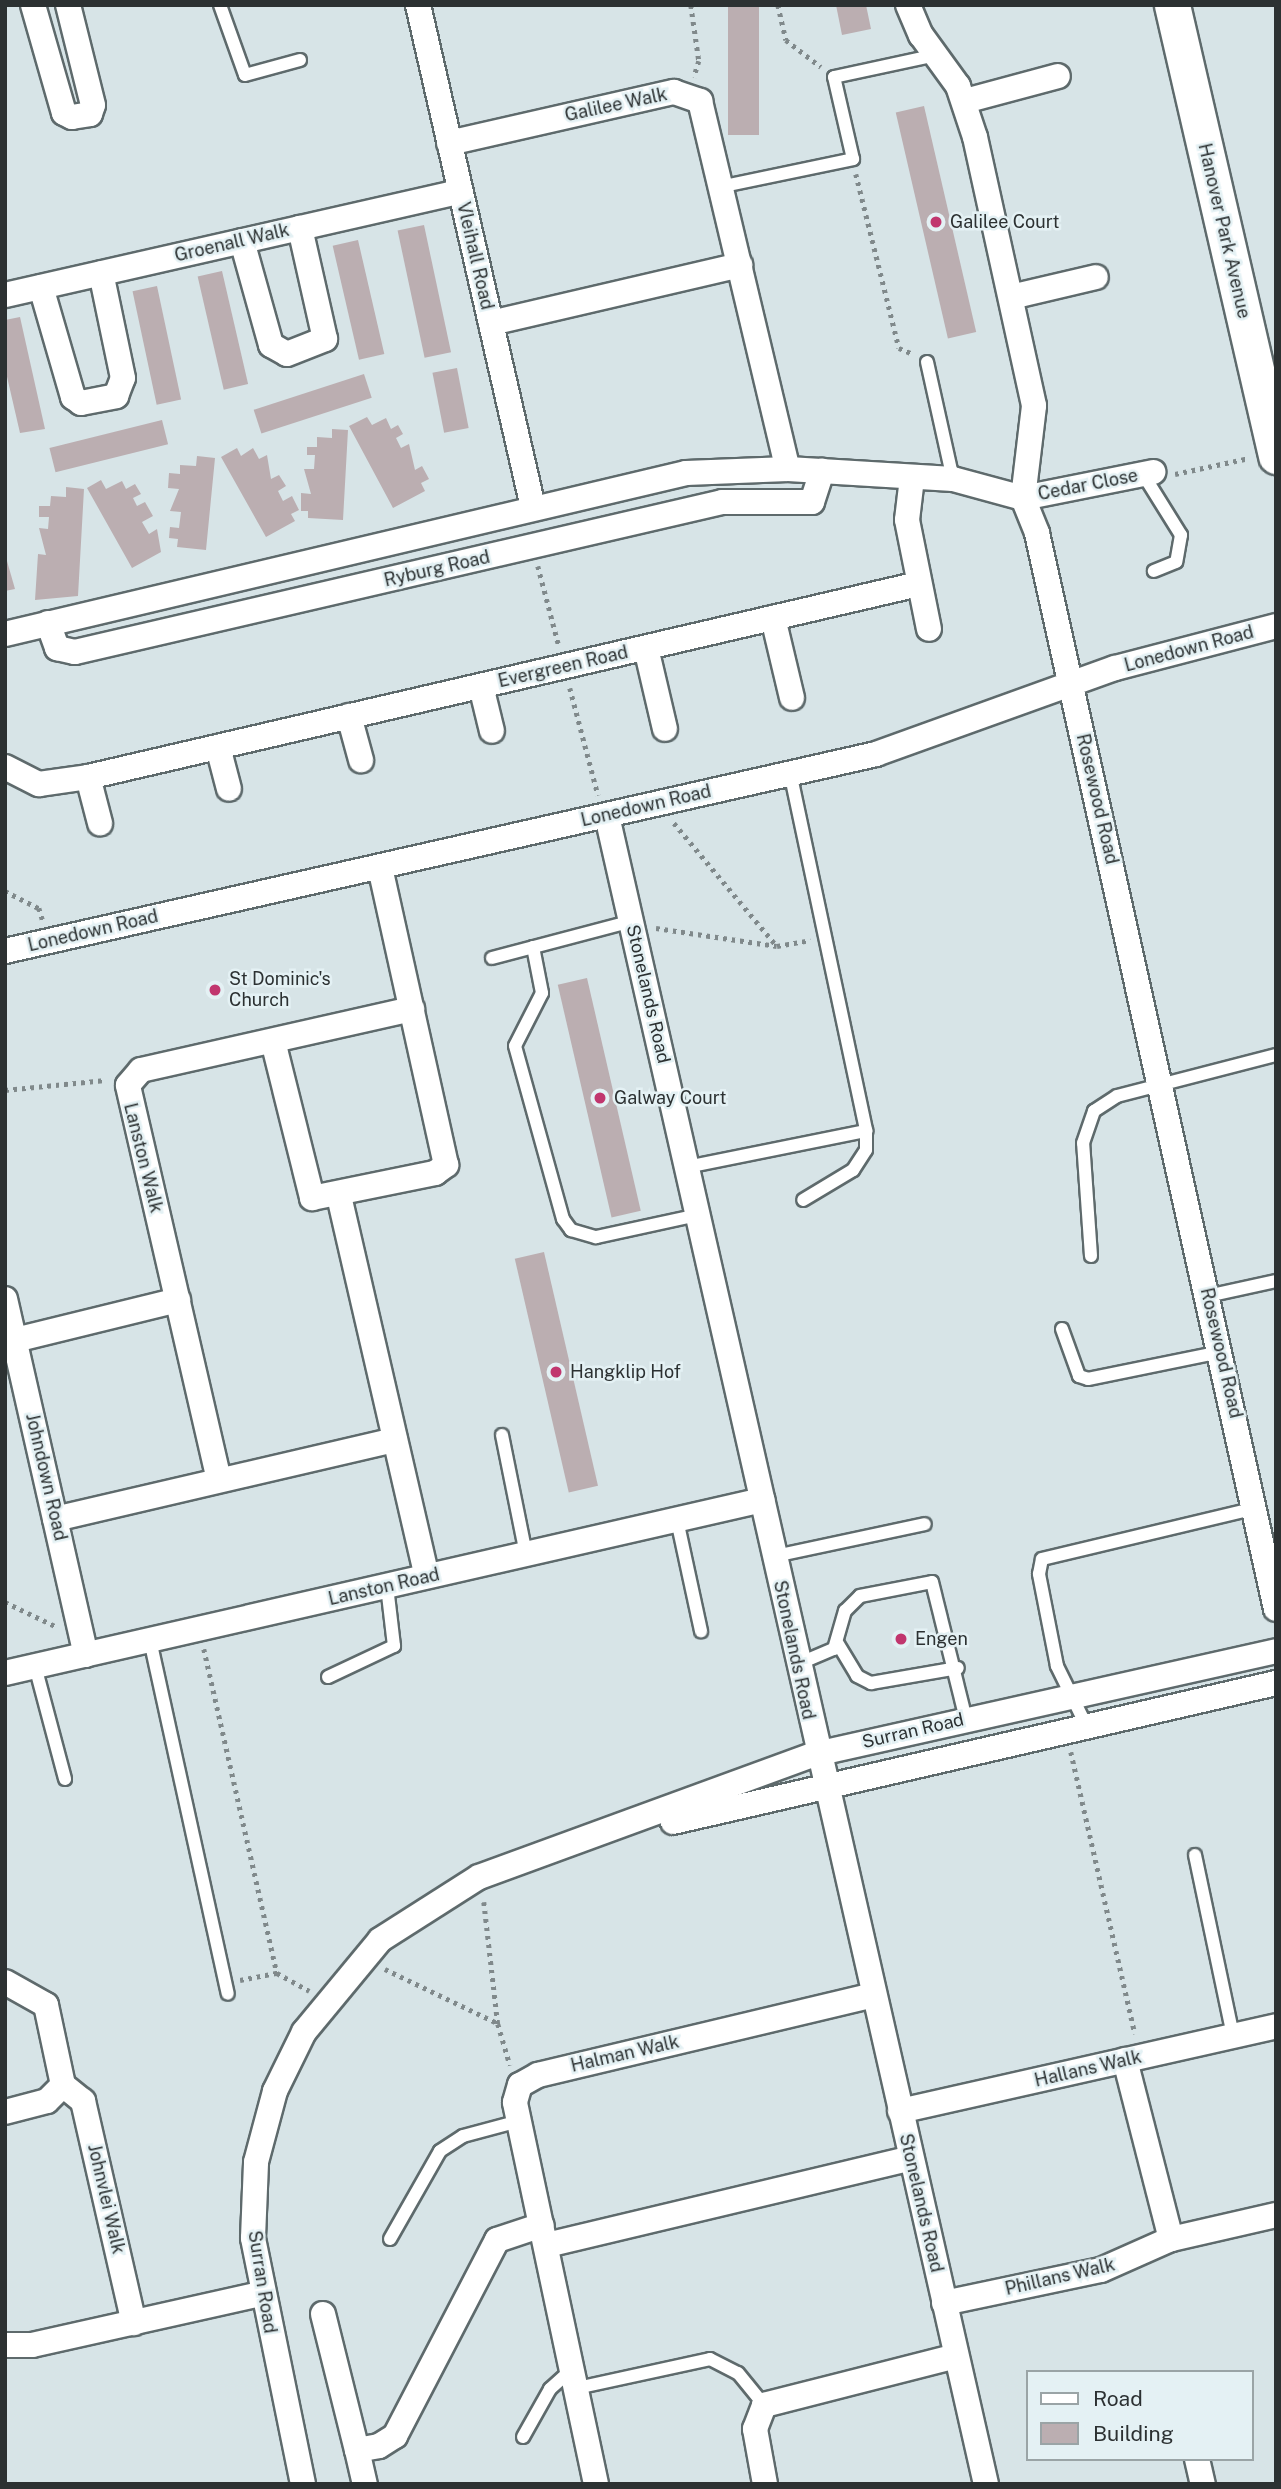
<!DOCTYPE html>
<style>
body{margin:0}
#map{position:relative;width:1281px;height:2489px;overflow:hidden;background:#d7e4e7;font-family:"Public Sans",sans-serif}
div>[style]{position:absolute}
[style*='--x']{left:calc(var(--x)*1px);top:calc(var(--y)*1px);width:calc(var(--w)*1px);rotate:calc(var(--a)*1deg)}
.building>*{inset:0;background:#bbaeb1;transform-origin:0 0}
.path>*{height:4.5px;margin-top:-2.25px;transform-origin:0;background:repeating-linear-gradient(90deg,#80898b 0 3.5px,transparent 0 8.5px)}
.roads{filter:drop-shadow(2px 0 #5e6a6c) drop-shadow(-2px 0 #5e6a6c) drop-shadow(0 2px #5e6a6c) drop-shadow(0 -2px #5e6a6c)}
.lane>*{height:12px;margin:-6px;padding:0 6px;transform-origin:6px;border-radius:6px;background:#fff}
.street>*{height:24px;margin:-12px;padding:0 12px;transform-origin:12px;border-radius:12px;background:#fff}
.secondary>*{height:35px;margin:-17.5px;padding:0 17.5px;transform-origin:17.5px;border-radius:17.5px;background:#fff}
.dots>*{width:19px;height:19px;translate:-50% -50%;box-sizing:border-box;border:4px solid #e4f1f4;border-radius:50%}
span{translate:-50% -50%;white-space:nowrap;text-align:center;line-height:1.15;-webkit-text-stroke:5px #e4f1f4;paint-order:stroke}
.street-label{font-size:18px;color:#2c3132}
.poi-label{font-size:18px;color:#2c3132}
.left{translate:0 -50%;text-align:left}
.frame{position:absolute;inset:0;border:7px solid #2c3132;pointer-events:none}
.legend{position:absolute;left:1026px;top:2370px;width:228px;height:91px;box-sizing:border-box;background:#e4f1f4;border:2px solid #9aa4a6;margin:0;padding:9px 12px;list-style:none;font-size:21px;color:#2c3132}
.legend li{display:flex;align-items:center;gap:14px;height:35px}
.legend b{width:35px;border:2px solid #9aa4a6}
</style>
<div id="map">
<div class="building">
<div style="left:728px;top:5px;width:31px;height:130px"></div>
<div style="clip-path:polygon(836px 5px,866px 5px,871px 29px,842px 35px)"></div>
<div style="left:924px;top:106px;width:232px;height:29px;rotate:77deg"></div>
<div style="left:424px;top:225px;width:130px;height:27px;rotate:78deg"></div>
<div style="left:358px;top:240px;width:117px;height:26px;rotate:77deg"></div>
<div style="left:222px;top:271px;width:116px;height:25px;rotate:77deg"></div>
<div style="left:157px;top:286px;width:116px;height:25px;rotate:78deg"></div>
<div style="clip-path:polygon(20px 317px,45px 429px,20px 433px,5px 368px,5px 320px)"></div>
<div style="left:457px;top:368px;width:61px;height:25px;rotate:79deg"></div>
<div style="left:364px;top:374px;width:25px;height:116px;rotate:72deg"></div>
<div style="clip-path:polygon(367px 417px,372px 425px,386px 418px,391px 429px,398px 425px,403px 434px,396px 438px,401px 448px,409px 444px,415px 470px,422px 466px,429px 479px,421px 483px,425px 491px,393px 508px,349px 426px)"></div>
<div style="left:162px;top:420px;width:25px;height:116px;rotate:76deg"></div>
<div style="clip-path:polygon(332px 429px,348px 430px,343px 520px,308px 518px,308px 511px,301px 511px,301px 493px,311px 494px,304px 469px,314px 469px,315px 455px,307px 455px,307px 447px,317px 447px,317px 437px,332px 438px)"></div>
<div style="clip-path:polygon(237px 448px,241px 456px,253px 448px,259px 459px,267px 455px,271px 479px,279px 475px,286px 486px,278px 491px,283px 501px,292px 496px,299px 510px,291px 514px,295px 521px,266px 537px,221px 457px)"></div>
<div style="clip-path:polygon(197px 456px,215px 458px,206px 550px,177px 547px,178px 539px,169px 538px,170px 527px,179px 528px,181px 512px,170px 511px,179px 489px,168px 488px,169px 473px,180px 474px,180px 465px,196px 466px)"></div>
<div style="clip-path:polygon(101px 480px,106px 489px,122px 481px,126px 489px,135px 484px,141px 494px,133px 498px,137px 506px,145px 502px,153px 516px,142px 522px,149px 534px,157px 529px,161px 552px,132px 568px,87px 488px)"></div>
<div style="clip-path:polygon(66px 487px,84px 489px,78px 596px,35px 600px,38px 554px,46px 555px,39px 528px,48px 529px,49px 517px,39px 517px,39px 506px,50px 506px,51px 496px,66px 497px)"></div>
<div style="clip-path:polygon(5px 554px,15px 589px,5px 591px)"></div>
<div style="left:587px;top:978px;width:239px;height:30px;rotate:77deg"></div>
<div style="left:544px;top:1252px;width:240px;height:30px;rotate:77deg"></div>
</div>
<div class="path">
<div style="--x:691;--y:5;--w:57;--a:81.9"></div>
<div style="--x:699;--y:61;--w:17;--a:107"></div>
<div style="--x:778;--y:5;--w:36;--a:77"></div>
<div style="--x:786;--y:40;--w:44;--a:37.6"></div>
<div style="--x:856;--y:174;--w:179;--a:76.1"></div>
<div style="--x:899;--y:348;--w:15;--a:23"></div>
<div style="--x:1175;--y:474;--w:76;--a:-12.2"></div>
<div style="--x:538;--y:566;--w:83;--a:75.3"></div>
<div style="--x:570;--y:688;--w:111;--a:75.3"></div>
<div style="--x:674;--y:823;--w:159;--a:50.1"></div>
<div style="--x:5;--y:891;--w:38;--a:27"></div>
<div style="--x:39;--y:908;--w:14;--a:73"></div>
<div style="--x:656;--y:928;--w:122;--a:8.5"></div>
<div style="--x:777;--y:946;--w:34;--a:-10"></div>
<div style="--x:5;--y:1090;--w:101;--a:-5.7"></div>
<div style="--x:5;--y:1602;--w:55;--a:25.6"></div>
<div style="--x:204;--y:1649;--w:332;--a:77.3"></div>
<div style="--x:1071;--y:1752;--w:289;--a:77.2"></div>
<div style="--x:484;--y:1902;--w:123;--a:83.5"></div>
<div style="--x:498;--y:2024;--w:43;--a:73.7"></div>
<div style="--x:385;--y:1969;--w:124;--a:25.7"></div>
<div style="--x:240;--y:1980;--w:38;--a:-11"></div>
<div style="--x:277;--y:1973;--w:37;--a:29"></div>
</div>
<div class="roads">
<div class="lane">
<div style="--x:220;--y:5;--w:74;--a:70.3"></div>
<div style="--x:245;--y:75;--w:57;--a:-15.3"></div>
<div style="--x:724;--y:186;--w:132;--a:-11.8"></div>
<div style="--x:853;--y:159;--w:84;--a:-103"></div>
<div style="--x:834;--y:77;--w:104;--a:-12.2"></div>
<div style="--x:927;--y:362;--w:120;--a:77.5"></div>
<div style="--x:1143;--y:474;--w:72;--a:58.1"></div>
<div style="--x:1181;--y:535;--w:27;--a:100"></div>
<div style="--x:1176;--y:562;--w:24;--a:158"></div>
<div style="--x:790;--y:772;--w:367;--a:78"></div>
<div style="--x:866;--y:1131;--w:19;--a:90"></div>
<div style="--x:866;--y:1150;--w:24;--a:123"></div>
<div style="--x:853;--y:1170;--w:58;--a:149"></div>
<div style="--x:533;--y:947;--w:47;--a:78.9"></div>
<div style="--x:542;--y:993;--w:59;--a:117"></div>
<div style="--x:515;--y:1046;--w:180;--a:74.5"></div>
<div style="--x:563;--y:1219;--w:14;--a:54"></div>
<div style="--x:571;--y:1230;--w:26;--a:16"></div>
<div style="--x:596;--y:1237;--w:104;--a:-12.2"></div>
<div style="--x:492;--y:958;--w:145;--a:-14.8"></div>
<div style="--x:687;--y:1167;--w:183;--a:-11.4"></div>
<div style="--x:1091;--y:1256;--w:113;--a:-94"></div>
<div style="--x:1083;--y:1143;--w:34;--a:-71"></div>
<div style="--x:1094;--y:1111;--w:27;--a:-33"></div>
<div style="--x:1117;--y:1096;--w:164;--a:-14.5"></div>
<div style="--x:1207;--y:1296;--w:71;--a:-12.3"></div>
<div style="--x:1062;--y:1329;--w:50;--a:70.1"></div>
<div style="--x:1079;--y:1376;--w:9;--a:18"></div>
<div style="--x:1088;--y:1379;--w:136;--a:-11.5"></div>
<div style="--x:502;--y:1435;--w:121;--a:78.6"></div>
<div style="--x:677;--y:1520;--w:114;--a:77.8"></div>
<div style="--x:775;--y:1556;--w:153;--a:-12"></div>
<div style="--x:150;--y:1640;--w:362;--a:77.6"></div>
<div style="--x:838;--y:1644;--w:37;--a:59"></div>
<div style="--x:857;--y:1676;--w:16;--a:27"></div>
<div style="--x:871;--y:1683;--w:88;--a:-9.8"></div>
<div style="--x:798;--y:1664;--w:39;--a:-23"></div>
<div style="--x:834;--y:1649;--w:40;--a:-74"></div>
<div style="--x:845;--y:1611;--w:21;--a:-45"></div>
<div style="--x:860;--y:1596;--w:73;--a:-11"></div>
<div style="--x:932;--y:1582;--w:141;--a:76.1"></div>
<div style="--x:35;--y:1666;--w:117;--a:75.1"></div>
<div style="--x:328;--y:1677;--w:73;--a:-25.2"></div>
<div style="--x:394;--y:1646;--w:60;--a:-96.7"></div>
<div style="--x:1085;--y:1723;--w:64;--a:-116.2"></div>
<div style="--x:1057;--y:1666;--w:94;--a:-101.1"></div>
<div style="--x:1039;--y:1574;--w:15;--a:-79"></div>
<div style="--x:1042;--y:1559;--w:220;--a:-13.4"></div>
<div style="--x:1195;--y:1855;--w:185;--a:78.1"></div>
<div style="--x:390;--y:2239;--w:101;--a:-60.4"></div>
<div style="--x:440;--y:2151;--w:27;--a:-33"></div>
<div style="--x:463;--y:2136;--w:58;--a:-15"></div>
<div style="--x:577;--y:2388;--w:136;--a:-12.3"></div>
<div style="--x:710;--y:2359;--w:31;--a:27"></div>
<div style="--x:738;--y:2373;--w:41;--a:50.9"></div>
<div style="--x:523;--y:2437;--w:55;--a:-60.6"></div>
<div style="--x:550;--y:2389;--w:31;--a:-42"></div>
</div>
<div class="street">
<div style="--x:33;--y:5;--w:112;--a:74"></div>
<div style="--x:64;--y:113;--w:9;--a:27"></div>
<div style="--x:72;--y:117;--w:18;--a:-9"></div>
<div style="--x:90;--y:114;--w:9;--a:-72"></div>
<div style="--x:93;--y:105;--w:103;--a:-104"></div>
<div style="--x:418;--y:5;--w:515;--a:77.1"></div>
<div style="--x:908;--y:5;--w:33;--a:67"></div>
<div style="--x:921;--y:35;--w:63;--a:54"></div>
<div style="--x:958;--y:86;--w:54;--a:71.6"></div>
<div style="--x:975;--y:137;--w:275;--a:77.6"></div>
<div style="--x:1034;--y:406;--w:93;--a:96.8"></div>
<div style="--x:1023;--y:498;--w:38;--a:68"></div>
<div style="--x:1037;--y:533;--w:1102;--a:77.48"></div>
<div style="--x:965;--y:101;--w:96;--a:-15"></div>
<div style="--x:449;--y:143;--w:231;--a:-12.8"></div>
<div style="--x:674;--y:92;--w:28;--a:19"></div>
<div style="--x:700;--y:101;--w:378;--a:76.6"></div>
<div style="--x:242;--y:241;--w:108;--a:74.4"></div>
<div style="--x:271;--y:345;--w:18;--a:29"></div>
<div style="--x:287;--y:354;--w:41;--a:-21.5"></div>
<div style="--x:325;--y:339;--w:114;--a:-102.7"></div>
<div style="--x:41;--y:287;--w:115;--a:73.8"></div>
<div style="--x:73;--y:397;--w:10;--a:37"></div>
<div style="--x:81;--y:403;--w:36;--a:-11"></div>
<div style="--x:116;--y:396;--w:19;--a:-69"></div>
<div style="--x:123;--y:378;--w:107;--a:-101.8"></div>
<div style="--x:5;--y:295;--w:467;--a:-12.8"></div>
<div style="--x:1011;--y:297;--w:87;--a:-13.2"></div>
<div style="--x:491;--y:323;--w:256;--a:-13.1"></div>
<div style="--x:912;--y:478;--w:42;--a:96.8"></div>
<div style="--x:907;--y:520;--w:111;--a:78.6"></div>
<div style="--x:773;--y:618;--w:82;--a:76.6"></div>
<div style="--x:48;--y:623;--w:27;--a:70"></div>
<div style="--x:57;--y:648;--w:18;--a:13"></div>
<div style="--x:75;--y:652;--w:664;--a:-13.05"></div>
<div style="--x:722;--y:502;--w:90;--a:0"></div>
<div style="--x:812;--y:502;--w:33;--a:-72"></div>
<div style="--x:5;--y:634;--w:700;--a:-13.3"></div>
<div style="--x:686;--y:473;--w:102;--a:-2.2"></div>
<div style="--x:788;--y:469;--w:165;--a:3.5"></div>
<div style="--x:953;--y:479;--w:73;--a:15.2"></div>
<div style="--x:1023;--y:498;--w:133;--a:-11.3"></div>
<div style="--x:646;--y:648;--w:83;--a:76.8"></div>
<div style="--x:481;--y:686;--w:46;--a:76.3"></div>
<div style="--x:349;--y:716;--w:46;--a:74.7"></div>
<div style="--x:218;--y:747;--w:43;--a:75.3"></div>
<div style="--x:5;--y:767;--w:38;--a:27"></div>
<div style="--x:39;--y:784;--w:49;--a:-8.1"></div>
<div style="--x:88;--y:777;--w:853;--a:-13.08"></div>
<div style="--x:88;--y:777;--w:48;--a:75.4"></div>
<div style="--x:607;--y:816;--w:1711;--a:77.2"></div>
<div style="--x:5;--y:951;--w:893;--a:-12.74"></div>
<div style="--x:876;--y:754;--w:254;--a:-19.8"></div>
<div style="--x:1115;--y:668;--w:166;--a:-14.6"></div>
<div style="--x:273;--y:1041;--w:162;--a:76"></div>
<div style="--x:312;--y:1198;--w:126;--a:-11.5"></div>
<div style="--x:435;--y:1173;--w:14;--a:-36"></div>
<div style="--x:446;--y:1165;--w:305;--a:-102.5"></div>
<div style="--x:339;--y:1196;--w:390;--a:77"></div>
<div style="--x:5;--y:1299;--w:365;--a:77.2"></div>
<div style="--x:15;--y:1340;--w:168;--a:-13.8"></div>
<div style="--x:219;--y:1480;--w:405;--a:-103"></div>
<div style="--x:128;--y:1085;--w:20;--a:-49"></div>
<div style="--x:141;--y:1070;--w:278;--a:-12.7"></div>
<div style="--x:55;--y:1519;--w:349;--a:-13.1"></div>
<div style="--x:5;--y:1673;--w:777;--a:-12.87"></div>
<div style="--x:673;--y:1822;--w:619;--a:-12.98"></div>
<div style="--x:5;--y:1982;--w:47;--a:29.3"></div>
<div style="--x:46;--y:2005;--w:82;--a:78"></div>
<div style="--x:1125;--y:2060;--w:185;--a:75.6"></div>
<div style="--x:900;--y:2111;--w:385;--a:-12.7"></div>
<div style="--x:5;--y:2112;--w:43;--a:-14.7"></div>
<div style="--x:47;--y:2101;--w:23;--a:-45"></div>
<div style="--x:63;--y:2085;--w:26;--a:39"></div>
<div style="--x:83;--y:2101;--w:228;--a:77.1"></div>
<div style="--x:547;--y:2245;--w:374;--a:-13.4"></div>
<div style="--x:944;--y:2303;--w:160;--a:-11.9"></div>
<div style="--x:1101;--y:2270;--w:77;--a:-23.9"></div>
<div style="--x:1171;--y:2239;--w:108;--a:-12.9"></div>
<div style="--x:323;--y:2314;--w:140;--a:76"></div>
<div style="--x:357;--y:2450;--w:22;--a:-10"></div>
<div style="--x:379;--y:2446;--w:19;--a:-32"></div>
<div style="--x:395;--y:2436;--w:221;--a:-62.5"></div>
<div style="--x:497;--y:2240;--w:47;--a:-18.4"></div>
<div style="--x:5;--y:2345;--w:27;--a:0"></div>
<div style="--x:32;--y:2345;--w:235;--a:-12.6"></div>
<div style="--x:357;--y:2450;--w:35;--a:77"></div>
<div style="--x:1197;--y:2459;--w:26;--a:77"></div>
<div style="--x:303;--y:2484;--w:251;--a:-101.5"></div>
<div style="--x:253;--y:2238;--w:76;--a:-87.7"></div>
<div style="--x:256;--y:2162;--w:73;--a:-75"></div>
<div style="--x:275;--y:2091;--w:66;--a:-63.8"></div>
<div style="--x:304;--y:2032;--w:119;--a:-50.4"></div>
<div style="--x:380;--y:1940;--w:117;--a:-32.5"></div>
<div style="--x:479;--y:1877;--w:359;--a:-20.1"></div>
<div style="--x:816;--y:1754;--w:471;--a:-12.6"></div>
<div style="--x:596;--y:2484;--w:390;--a:-102"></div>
<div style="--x:515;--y:2102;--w:18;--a:-74"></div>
<div style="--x:520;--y:2085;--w:21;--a:-29"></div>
<div style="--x:538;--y:2075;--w:344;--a:-13.4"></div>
<div style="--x:765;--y:2484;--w:56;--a:-100.3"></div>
<div style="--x:755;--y:2429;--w:26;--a:-69"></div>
<div style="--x:764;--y:2405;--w:198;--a:-14.3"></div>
</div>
<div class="secondary">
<div style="--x:1172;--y:5;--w:463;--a:77"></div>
</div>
</div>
<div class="dots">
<div style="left:936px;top:222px;background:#c1366e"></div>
<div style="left:215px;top:990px;background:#c1366e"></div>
<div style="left:600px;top:1098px;background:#c1366e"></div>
<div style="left:556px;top:1372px;background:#c1366e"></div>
<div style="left:901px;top:1639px;background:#c1366e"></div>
</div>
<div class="street-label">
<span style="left:616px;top:105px;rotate:-12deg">Galilee Walk</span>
<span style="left:1224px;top:231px;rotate:77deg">Hanover Park Avenue</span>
<span style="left:232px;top:243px;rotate:-13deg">Groenall Walk</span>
<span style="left:475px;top:256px;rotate:77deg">Vleihall Road</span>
<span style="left:1088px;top:485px;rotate:-11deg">Cedar Close</span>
<span style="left:437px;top:569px;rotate:-13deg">Ryburg Road</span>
<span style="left:1189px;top:649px;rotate:-15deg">Lonedown Road</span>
<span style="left:563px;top:667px;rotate:-13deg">Evergreen Road</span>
<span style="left:1097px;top:799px;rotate:77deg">Rosewood Road</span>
<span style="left:646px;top:806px;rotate:-13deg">Lonedown Road</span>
<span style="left:93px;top:931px;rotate:-13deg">Lonedown Road</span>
<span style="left:648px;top:994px;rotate:77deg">Stonelands Road</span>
<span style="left:143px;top:1158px;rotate:76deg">Lanston Walk</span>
<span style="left:1221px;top:1353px;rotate:77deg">Rosewood Road</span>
<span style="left:46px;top:1477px;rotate:77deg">Johndown Road</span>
<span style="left:384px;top:1587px;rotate:-13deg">Lanston Road</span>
<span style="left:794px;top:1650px;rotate:78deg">Stonelands Road</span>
<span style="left:913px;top:1731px;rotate:-13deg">Surran Road</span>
<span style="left:625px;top:2054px;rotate:-13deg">Halman Walk</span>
<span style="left:1088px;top:2069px;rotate:-13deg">Hallans Walk</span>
<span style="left:106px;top:2199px;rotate:77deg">Johnvlei Walk</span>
<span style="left:921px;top:2203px;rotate:77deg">Stonelands Road</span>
<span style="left:1060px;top:2277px;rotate:-13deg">Phillans Walk</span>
<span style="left:262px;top:2282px;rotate:81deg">Surran Road</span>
</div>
<div class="poi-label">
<span class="left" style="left:950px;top:222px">Galilee Court</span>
<span class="left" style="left:229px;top:990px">St Dominic's<br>Church</span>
<span class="left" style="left:614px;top:1098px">Galway Court</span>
<span class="left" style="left:570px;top:1372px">Hangklip Hof</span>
<span class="left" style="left:915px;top:1639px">Engen</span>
</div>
<div class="frame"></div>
<ul class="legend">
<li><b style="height:9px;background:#fff"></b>Road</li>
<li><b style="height:19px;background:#bbaeb1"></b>Building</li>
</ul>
</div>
